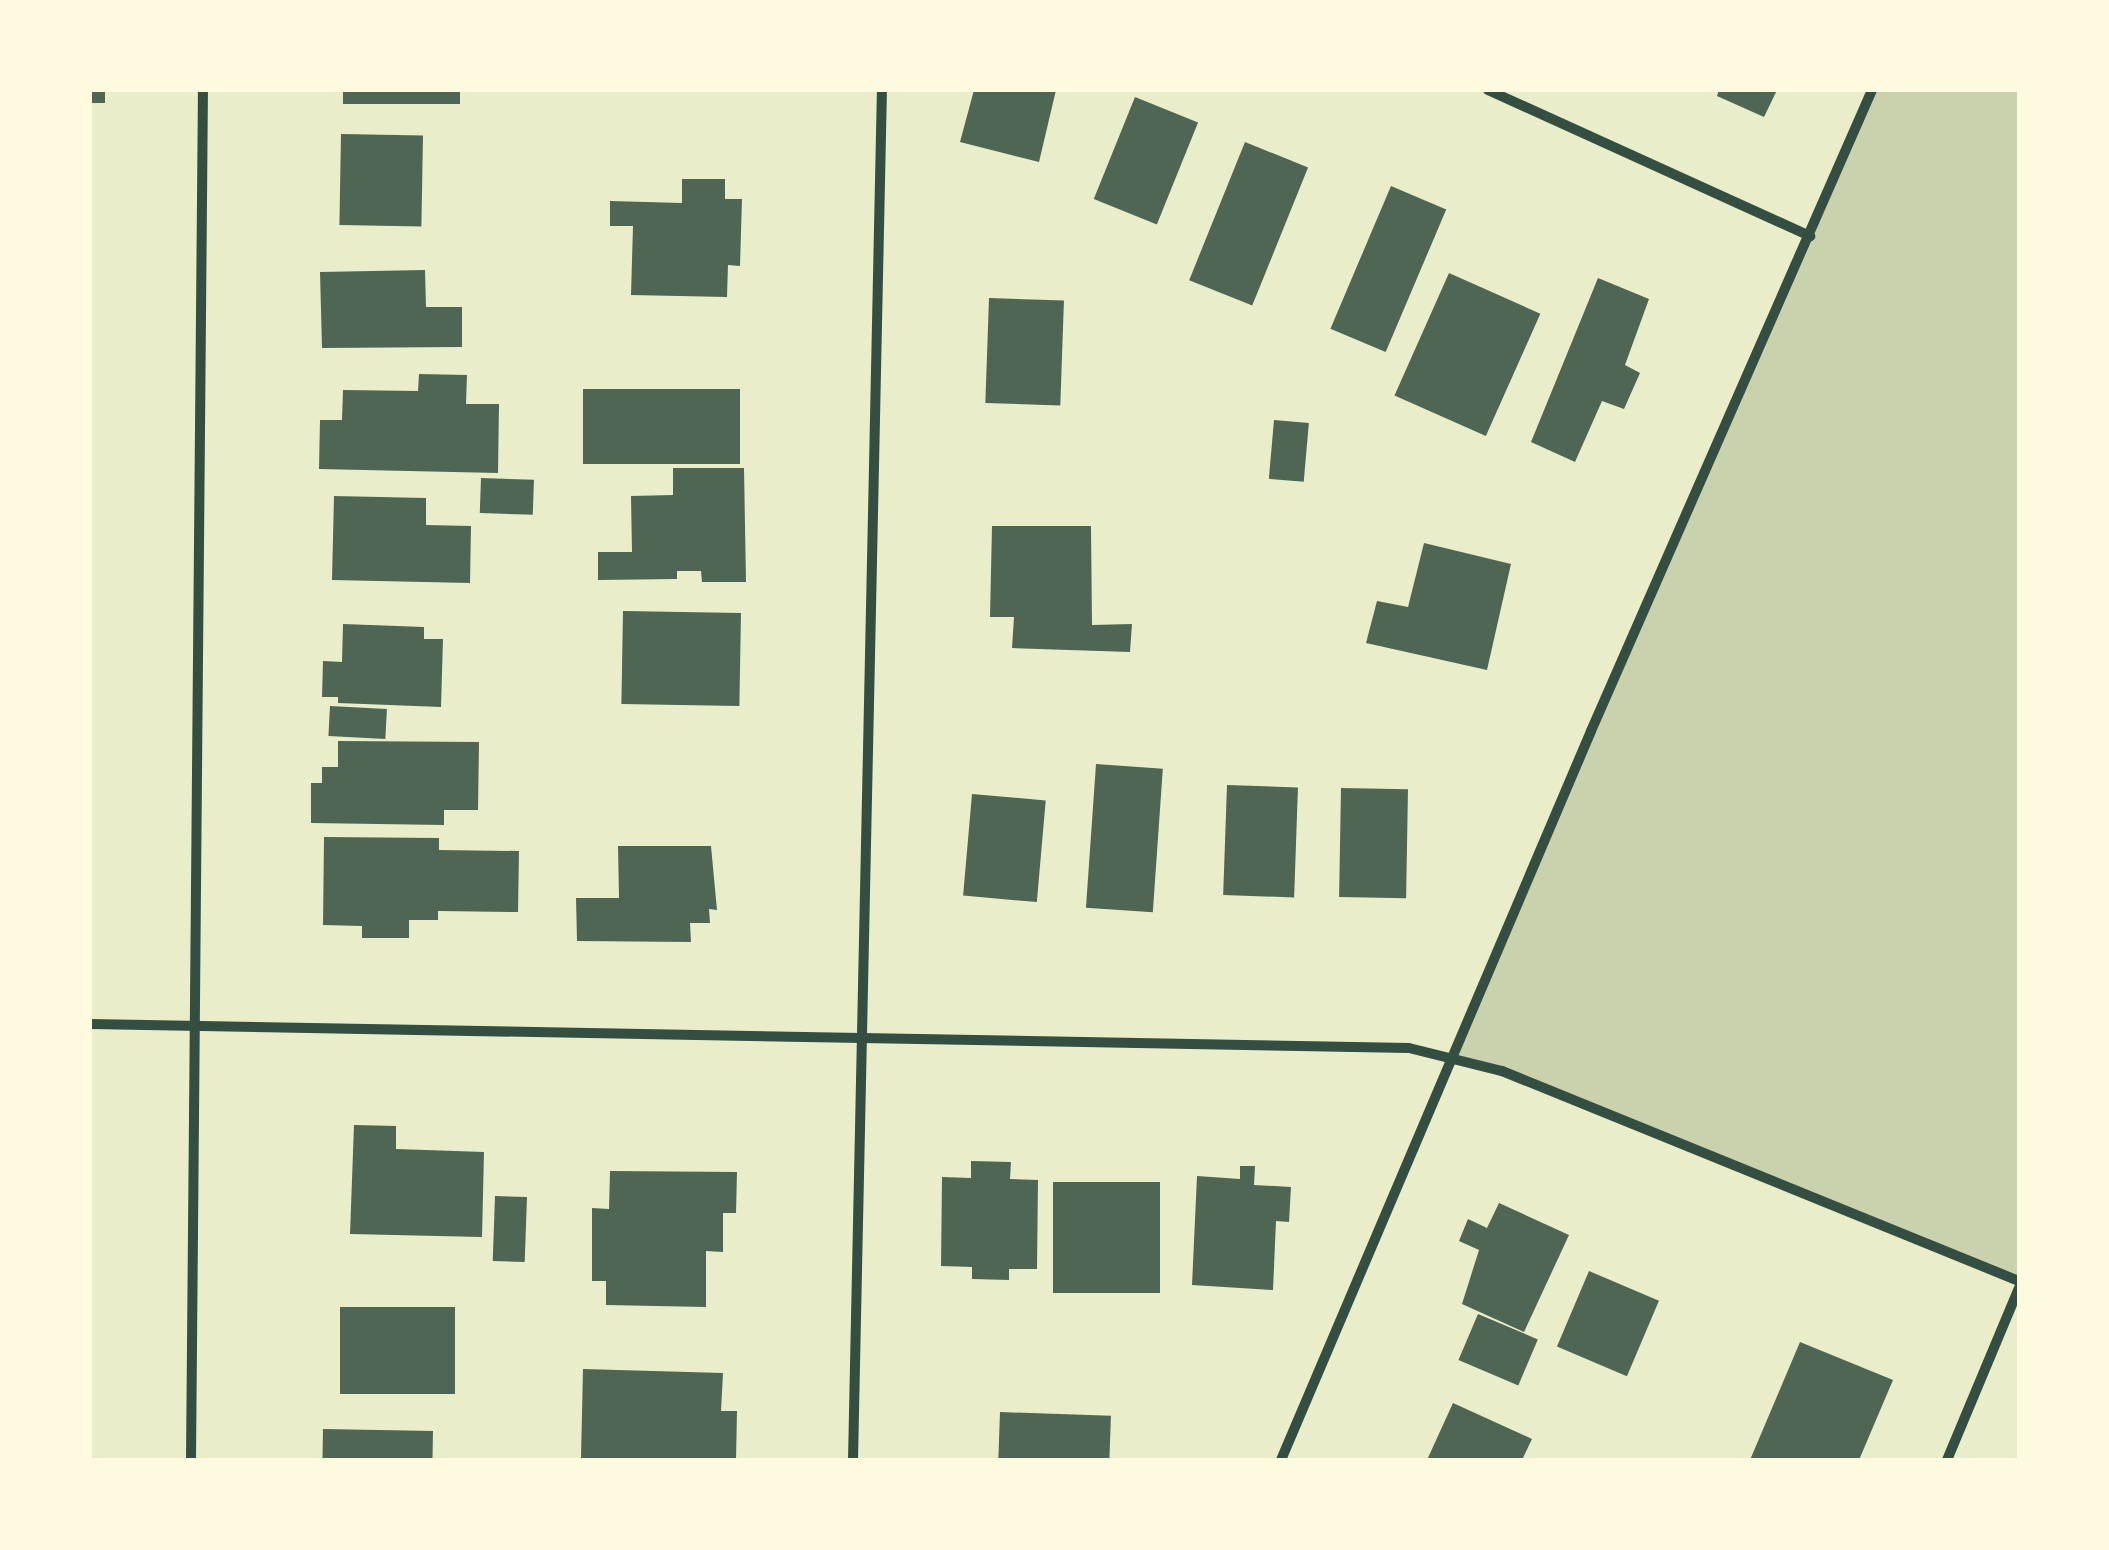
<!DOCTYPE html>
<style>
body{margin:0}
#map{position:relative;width:2109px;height:1550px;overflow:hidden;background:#e9edc9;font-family:Literata,serif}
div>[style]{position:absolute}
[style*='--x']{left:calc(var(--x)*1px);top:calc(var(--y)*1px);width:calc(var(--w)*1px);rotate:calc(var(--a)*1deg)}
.green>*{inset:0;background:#cad2ad}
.building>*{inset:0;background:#4f6655;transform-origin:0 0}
.minor>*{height:10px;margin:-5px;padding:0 5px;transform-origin:5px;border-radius:5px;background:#344e41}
span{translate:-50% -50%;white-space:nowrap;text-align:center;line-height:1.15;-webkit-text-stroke:8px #fefae0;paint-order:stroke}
.frame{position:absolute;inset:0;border:92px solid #fefae0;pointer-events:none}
</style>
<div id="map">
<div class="green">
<div style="clip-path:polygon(1871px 90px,2019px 90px,2019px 1281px,1502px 1071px,1454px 1060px)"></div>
</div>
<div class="building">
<div style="left:90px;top:90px;width:15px;height:13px"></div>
<div style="left:343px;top:90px;width:117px;height:14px"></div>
<div style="clip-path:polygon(974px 90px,1056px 90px,1039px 162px,960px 142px)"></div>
<div style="clip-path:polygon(1719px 90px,1777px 90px,1764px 117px,1717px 96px)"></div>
<div style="left:1135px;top:97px;width:68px;height:110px;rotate:22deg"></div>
<div style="left:341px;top:134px;width:82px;height:91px;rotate:1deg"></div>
<div style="left:1245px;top:142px;width:68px;height:149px;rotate:22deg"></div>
<div style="clip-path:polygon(682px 179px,725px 179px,725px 199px,742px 199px,740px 266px,728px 265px,727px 297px,631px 295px,633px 226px,610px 226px,610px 201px,682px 203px)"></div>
<div style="left:1391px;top:186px;width:60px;height:155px;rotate:23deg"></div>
<div style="clip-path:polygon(425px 270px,426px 307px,462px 307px,462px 347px,322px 348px,320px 272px)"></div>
<div style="left:1449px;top:273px;width:100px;height:134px;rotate:24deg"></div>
<div style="clip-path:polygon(1598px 278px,1649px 299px,1625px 365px,1640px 373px,1624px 409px,1602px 401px,1575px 462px,1531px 442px)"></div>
<div style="left:989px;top:298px;width:75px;height:105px;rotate:2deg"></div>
<div style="clip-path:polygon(419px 374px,467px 375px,466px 404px,499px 404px,498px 473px,319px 469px,320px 420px,342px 420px,343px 390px,418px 391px)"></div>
<div style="left:583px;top:389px;width:157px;height:75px"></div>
<div style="left:1274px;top:420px;width:35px;height:59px;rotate:5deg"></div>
<div style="clip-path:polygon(673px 468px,744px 468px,746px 582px,702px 582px,701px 571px,677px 571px,677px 579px,598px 580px,598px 552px,632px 552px,631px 496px,673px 495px)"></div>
<div style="left:481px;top:478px;width:53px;height:35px;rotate:2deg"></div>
<div style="clip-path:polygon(334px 496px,426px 498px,426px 525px,471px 526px,470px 583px,332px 580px)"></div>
<div style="clip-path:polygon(992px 526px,1091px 526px,1092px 625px,1132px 624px,1130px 652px,1012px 648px,1014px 617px,990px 617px)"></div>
<div style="clip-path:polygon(1424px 543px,1511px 564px,1487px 670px,1366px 643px,1377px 601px,1408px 607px)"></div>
<div style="left:623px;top:611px;width:118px;height:93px;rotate:1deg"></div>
<div style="clip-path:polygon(343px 624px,424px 627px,424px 639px,443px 639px,441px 707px,338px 703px,338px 697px,322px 697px,323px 661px,342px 662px)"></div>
<div style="left:330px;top:706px;width:57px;height:30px;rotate:3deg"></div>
<div style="clip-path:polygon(338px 741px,479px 742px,478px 810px,444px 810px,444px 825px,311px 823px,311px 783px,322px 783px,322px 767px,338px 767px)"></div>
<div style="left:1096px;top:764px;width:67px;height:144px;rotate:4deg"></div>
<div style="left:1227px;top:785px;width:71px;height:110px;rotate:2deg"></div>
<div style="left:1341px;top:788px;width:67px;height:109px;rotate:1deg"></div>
<div style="left:972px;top:794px;width:74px;height:102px;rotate:5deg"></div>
<div style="clip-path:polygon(324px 837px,439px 838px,439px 850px,519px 851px,518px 912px,438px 911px,438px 920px,409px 920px,409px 938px,362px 938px,362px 926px,323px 925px)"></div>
<div style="clip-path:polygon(618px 846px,711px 846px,717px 910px,709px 909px,710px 923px,690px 923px,691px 942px,577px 941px,576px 898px,619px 898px)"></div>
<div style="clip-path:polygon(354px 1125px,396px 1126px,396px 1149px,484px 1152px,482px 1237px,350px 1234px)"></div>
<div style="clip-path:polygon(971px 1161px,1011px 1162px,1010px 1179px,1038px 1180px,1037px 1269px,1009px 1269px,1009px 1280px,972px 1279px,972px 1267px,941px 1266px,942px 1177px,971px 1178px)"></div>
<div style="clip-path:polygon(1240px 1166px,1255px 1166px,1254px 1185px,1291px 1187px,1289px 1222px,1276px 1221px,1273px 1290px,1192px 1285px,1197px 1176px,1240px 1179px)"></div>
<div style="clip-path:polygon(610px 1171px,737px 1172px,736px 1213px,723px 1213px,723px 1252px,706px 1251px,706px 1307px,606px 1305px,606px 1281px,592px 1281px,592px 1208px,609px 1209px)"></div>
<div style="left:1053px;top:1182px;width:107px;height:111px"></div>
<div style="left:495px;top:1196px;width:32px;height:65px;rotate:2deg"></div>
<div style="clip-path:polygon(1499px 1203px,1569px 1235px,1524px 1332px,1462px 1304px,1479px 1250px,1459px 1241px,1468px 1219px,1487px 1228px)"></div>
<div style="left:1589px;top:1271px;width:76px;height:82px;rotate:23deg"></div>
<div style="left:455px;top:1307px;width:87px;height:115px;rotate:90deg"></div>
<div style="left:1478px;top:1314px;width:65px;height:50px;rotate:23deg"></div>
<div style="clip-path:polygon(1800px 1342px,1893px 1380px,1859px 1460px,1750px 1460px)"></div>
<div style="clip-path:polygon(583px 1369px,723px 1373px,721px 1411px,737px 1411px,736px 1460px,581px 1458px)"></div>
<div style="clip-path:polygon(1453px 1403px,1532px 1439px,1522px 1460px,1427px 1460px)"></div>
<div style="left:1000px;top:1412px;width:111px;height:48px;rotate:2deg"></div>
<div style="left:323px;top:1429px;width:110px;height:31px;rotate:1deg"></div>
</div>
<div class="minor">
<div style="--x:1488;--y:90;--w:354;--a:24.4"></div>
<div style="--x:90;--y:1024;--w:1319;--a:1.04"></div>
<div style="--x:1409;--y:1048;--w:96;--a:13.9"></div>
<div style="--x:1502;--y:1071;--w:558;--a:22.11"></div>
<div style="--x:191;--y:1460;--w:1370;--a:-89.5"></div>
<div style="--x:853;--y:1460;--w:1370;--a:-88.79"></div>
<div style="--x:1281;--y:1460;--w:792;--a:-66.96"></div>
<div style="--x:1591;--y:731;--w:700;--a:-66.33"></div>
<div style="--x:1947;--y:1460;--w:186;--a:-67.3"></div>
</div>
<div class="frame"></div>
</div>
